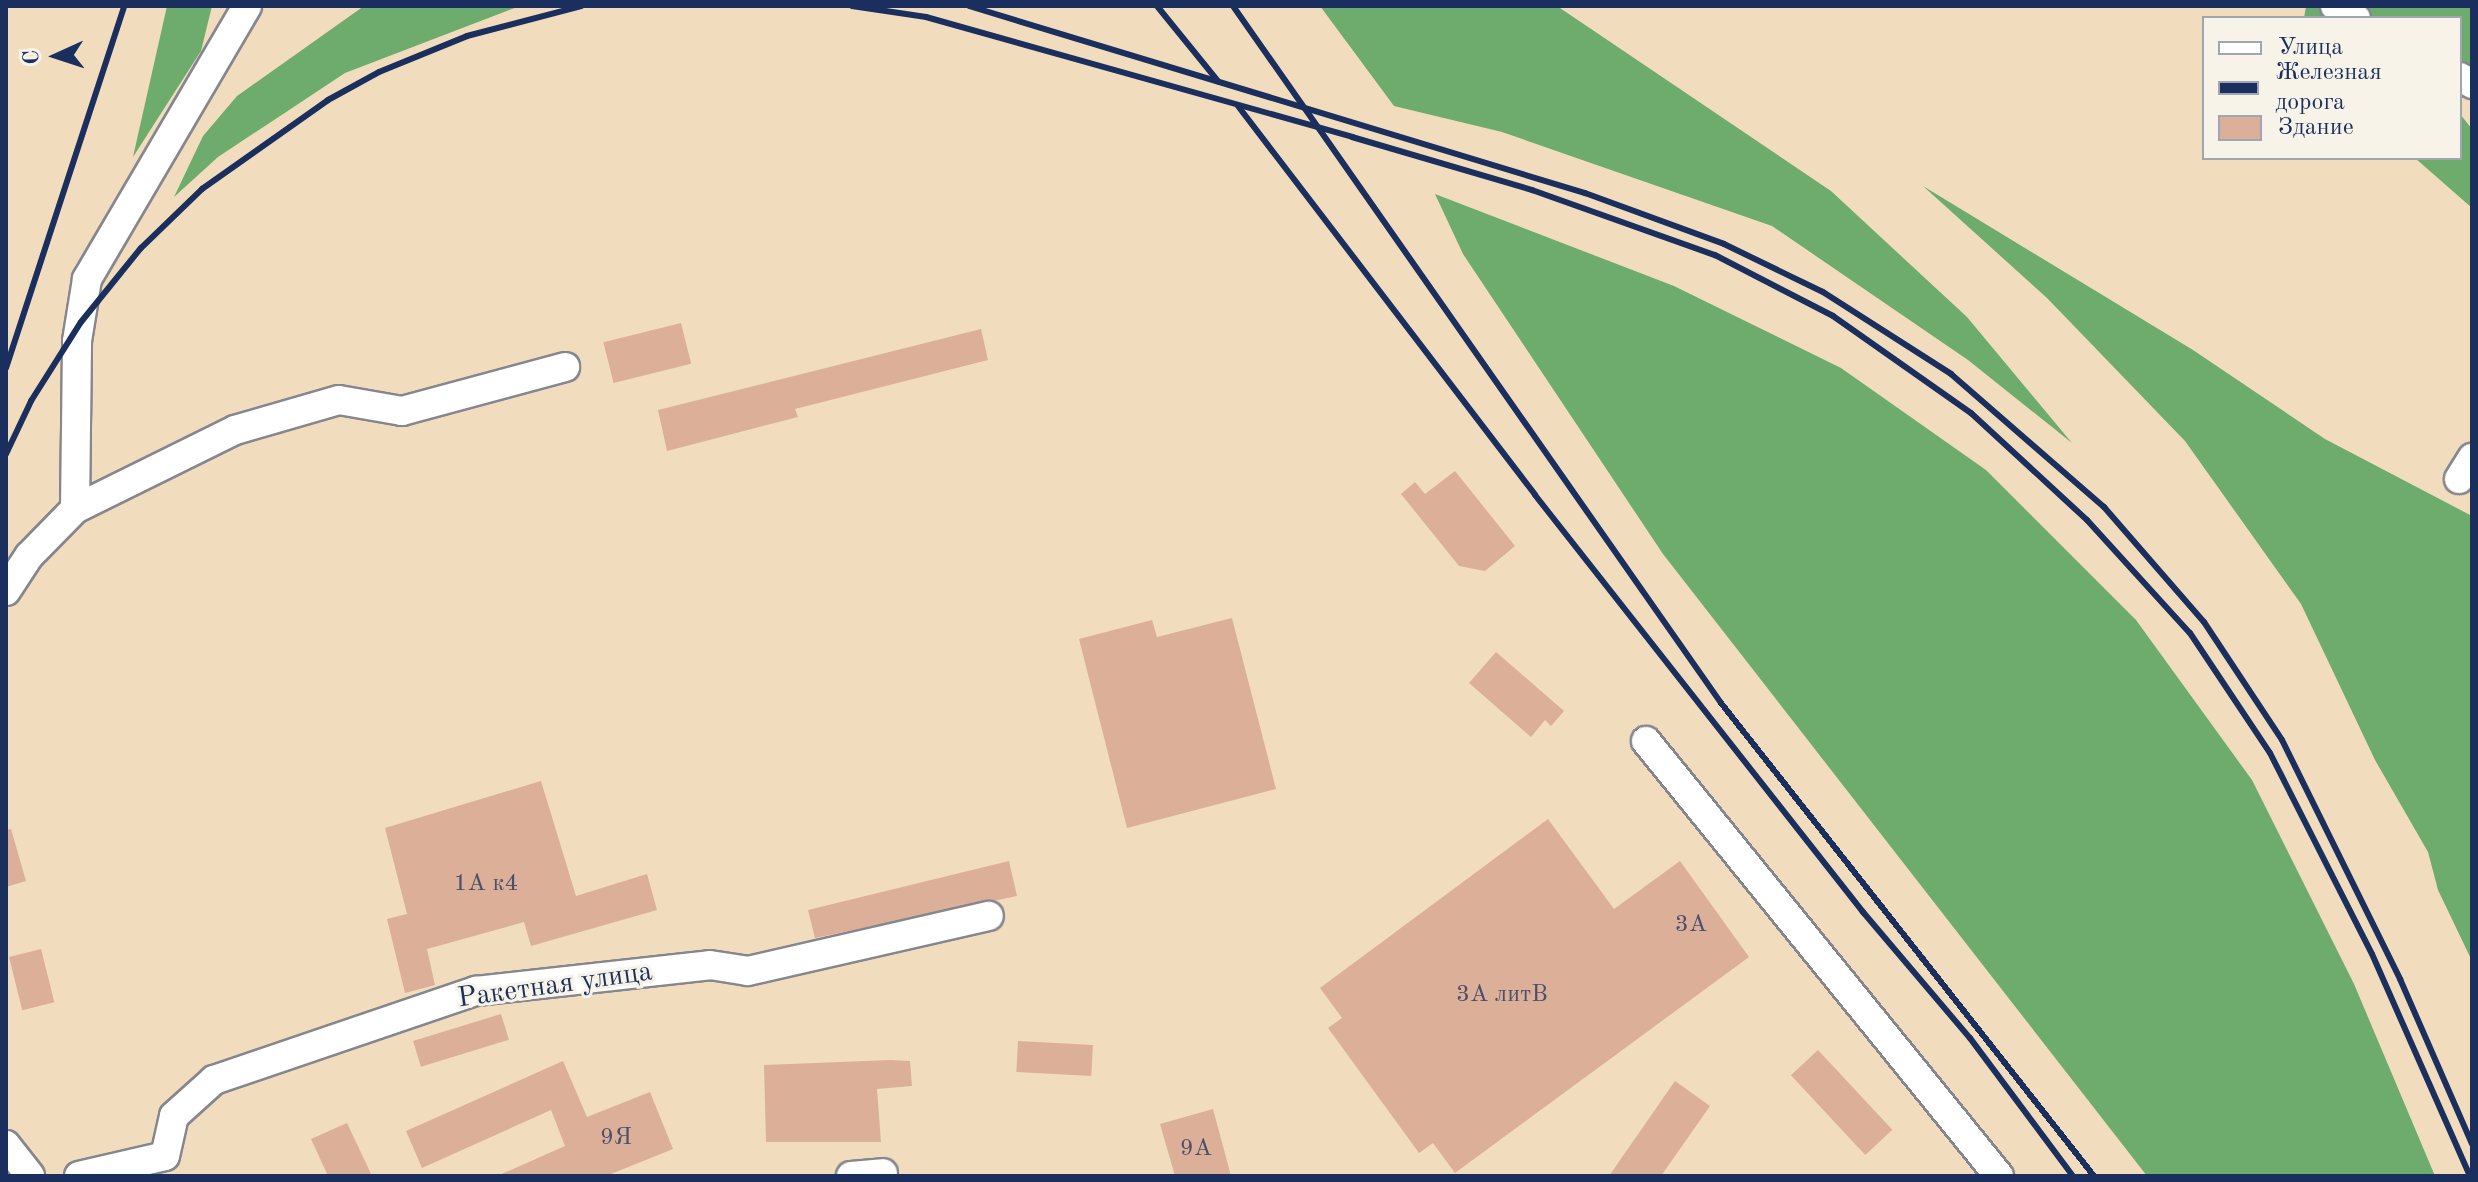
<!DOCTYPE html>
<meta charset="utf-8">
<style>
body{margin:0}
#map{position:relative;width:2478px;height:1182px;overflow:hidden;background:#f1ddbd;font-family:"Old Standard TT",serif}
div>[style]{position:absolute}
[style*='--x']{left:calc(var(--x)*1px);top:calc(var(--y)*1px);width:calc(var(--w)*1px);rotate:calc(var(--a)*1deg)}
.forest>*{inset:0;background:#6eac6d}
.building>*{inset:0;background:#dbaf98;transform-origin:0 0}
.roads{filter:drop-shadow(2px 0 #86868e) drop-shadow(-2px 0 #86868e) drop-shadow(0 2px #86868e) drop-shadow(0 -2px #86868e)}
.minor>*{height:28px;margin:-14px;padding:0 14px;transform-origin:14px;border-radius:14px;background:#fff}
.rail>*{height:6px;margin:-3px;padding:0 3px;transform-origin:3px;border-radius:3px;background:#1b2f5e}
span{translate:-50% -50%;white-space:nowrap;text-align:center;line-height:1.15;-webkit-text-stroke:6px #f7f3e8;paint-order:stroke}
.number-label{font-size:24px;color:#4b4f6c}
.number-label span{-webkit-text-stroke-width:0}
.street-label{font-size:28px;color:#1b2f5e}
.frame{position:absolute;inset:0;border:8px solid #1b2f5e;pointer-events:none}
.legend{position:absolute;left:2202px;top:16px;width:260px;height:144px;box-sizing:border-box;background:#f7f3e8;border:2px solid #9fa5b1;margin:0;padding:10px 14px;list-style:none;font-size:24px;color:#1b2f5e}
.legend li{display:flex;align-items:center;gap:16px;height:40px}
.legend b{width:40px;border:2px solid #9fa5b1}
.north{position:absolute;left:16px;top:16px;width:80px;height:80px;-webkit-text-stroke:6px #f7f3e8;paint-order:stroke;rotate:267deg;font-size:22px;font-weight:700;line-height:32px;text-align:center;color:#1b2f5e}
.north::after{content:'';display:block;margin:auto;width:28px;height:36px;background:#1b2f5e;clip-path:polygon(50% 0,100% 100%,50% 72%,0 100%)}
</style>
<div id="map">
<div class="forest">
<div style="clip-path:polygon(167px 6px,212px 6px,201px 51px,133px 157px)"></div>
<div style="clip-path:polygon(364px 6px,520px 6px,345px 73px,218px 157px,174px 197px,203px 136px,237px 96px)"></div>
<div style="clip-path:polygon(1320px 6px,1557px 6px,1831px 191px,1967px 317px,2072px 443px,1968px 360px,1772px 226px,1502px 132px,1394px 106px)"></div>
<div style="clip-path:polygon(2306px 6px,2472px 6px,2472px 70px,2460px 70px,2460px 18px,2304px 18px)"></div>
<div style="clip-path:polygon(2460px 114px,2472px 129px,2472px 208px,2415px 158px,2460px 158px)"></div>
<div style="clip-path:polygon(1923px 186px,2193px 350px,2325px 439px,2472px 516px,2472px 961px,2438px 890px,2428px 852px,2375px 760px,2301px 604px,2185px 441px,2047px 298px)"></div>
<div style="clip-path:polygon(1435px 194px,1674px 286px,1841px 368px,1986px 470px,2136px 620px,2252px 780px,2354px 984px,2435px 1176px,2147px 1176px,1663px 554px,1463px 254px)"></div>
</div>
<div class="building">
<div style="left:681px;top:323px;width:42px;height:80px;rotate:76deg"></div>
<div style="clip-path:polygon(981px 329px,988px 360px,795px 409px,798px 417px,667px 451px,658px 410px)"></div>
<div style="clip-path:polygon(1455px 471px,1515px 546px,1485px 571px,1459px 566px,1401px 494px,1415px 482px,1425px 494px)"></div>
<div style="clip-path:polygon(1232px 618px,1276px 789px,1127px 828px,1079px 639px,1152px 620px,1157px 637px)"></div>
<div style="clip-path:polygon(1496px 652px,1564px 711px,1551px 726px,1545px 720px,1531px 737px,1469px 683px)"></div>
<div style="clip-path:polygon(541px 781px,576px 896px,647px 874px,657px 910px,531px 946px,524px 922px,427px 949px,435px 985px,405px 993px,387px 919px,407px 914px,385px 828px)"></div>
<div style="clip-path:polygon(1548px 819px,1614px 909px,1680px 861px,1749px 957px,1455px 1173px,1433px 1143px,1419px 1153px,1328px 1028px,1342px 1018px,1320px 988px)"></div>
<div style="clip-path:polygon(11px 829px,26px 881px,6px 887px,6px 830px)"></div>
<div style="clip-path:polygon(1009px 861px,1017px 896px,815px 938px,808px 910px)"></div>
<div style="left:41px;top:949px;width:55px;height:33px;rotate:76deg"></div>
<div style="left:501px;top:1014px;width:27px;height:92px;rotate:73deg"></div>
<div style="left:1018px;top:1041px;width:75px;height:31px;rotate:3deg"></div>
<div style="left:1818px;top:1050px;width:109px;height:37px;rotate:47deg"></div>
<div style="clip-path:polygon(891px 1060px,910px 1061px,912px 1086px,877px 1089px,881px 1142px,766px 1142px,764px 1065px)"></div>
<div style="clip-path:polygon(563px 1061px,587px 1117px,650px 1092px,673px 1149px,606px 1176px,497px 1176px,565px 1146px,551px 1110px,422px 1168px,406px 1131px)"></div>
<div style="clip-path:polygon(1675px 1081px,1710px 1106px,1661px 1176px,1609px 1176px)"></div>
<div style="clip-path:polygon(1213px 1109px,1231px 1176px,1175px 1176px,1160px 1124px)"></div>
<div style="clip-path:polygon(347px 1123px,372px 1176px,328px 1176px,311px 1139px)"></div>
</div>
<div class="roads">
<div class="minor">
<div style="--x:2335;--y:6;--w:24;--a:30"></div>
<div style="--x:2460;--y:77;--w:14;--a:30"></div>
<div style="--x:2459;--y:479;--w:25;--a:-58"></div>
<div style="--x:75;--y:509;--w:168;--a:-89.3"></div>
<div style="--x:77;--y:341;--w:63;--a:-80.8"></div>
<div style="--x:87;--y:279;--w:316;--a:-59.6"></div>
<div style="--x:6;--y:591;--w:42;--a:-56.7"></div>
<div style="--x:29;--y:556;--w:66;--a:-45.6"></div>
<div style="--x:75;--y:509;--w:178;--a:-26.3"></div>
<div style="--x:235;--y:430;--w:108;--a:-16.1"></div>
<div style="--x:339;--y:400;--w:64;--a:9.9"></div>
<div style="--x:402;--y:411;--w:169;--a:-15.1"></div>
<div style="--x:1646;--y:741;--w:560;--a:50.94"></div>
<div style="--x:6;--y:1145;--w:39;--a:52"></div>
<div style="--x:79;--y:1176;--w:88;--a:-13.1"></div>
<div style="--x:165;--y:1156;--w:41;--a:-77.3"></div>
<div style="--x:174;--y:1116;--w:54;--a:-42"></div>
<div style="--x:214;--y:1080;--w:277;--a:-18.8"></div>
<div style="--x:476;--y:991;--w:235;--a:-6.3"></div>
<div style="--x:710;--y:965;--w:38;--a:9"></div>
<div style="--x:748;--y:971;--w:247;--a:-12.9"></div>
<div style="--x:851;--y:1176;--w:32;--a:-5"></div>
</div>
</div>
<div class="rail">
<div style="--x:852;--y:6;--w:75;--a:8.5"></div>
<div style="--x:926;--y:17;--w:443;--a:15.7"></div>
<div style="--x:1352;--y:137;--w:188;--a:16.4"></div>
<div style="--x:1532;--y:190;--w:194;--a:19.6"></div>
<div style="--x:1715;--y:255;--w:133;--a:27.3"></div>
<div style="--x:1833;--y:316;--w:169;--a:35.1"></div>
<div style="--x:1971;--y:413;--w:158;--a:42.7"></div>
<div style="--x:2087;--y:520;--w:153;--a:47.7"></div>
<div style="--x:2190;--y:633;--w:144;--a:56.3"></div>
<div style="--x:2270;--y:753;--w:225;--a:63.1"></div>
<div style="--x:2372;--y:954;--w:243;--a:66.2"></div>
<div style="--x:969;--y:6;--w:644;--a:16.89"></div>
<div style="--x:1585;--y:193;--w:148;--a:20.1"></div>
<div style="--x:1724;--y:244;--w:110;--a:25.9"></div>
<div style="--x:1823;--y:292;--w:152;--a:32.6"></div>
<div style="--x:1951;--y:374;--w:203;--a:41"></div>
<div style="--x:2104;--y:507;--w:152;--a:49"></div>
<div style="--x:2204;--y:622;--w:141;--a:56.5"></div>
<div style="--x:2282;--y:740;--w:267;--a:63.7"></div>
<div style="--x:2400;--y:979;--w:180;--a:66.4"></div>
<div style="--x:1157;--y:6;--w:97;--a:50.9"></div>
<div style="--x:1233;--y:6;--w:851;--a:55"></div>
<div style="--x:1721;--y:703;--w:602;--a:51.74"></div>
<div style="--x:1238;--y:106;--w:489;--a:52.6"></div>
<div style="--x:1535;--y:495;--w:531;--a:51.81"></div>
<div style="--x:1863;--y:912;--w:165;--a:49.7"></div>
<div style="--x:1970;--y:1038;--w:172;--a:53.3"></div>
<div style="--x:6;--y:368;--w:381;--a:-71.9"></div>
<div style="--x:6;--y:454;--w:59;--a:-64.7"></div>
<div style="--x:31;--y:401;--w:93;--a:-57.7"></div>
<div style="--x:81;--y:322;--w:95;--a:-51"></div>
<div style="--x:141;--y:248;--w:85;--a:-44"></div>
<div style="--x:202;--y:189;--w:154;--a:-35.2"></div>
<div style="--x:328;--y:100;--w:58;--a:-28.8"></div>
<div style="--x:379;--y:72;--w:95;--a:-22.2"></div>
<div style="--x:467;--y:36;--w:118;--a:-14.7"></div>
</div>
<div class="number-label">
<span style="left:486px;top:885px">1А к4</span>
<span style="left:1691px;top:926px">3А</span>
<span style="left:1502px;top:996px">3А литВ</span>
<span style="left:616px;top:1139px">9Я</span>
<span style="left:1196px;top:1150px">9А</span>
</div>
<div class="street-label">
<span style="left:555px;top:986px;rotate:-8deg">Ракетная улица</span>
</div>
<div class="frame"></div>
<ul class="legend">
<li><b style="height:10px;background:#fff"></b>Улица</li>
<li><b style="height:10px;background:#1b2f5e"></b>Железная дорога</li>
<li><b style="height:22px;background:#dbaf98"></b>Здание</li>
</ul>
<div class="north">С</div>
</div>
